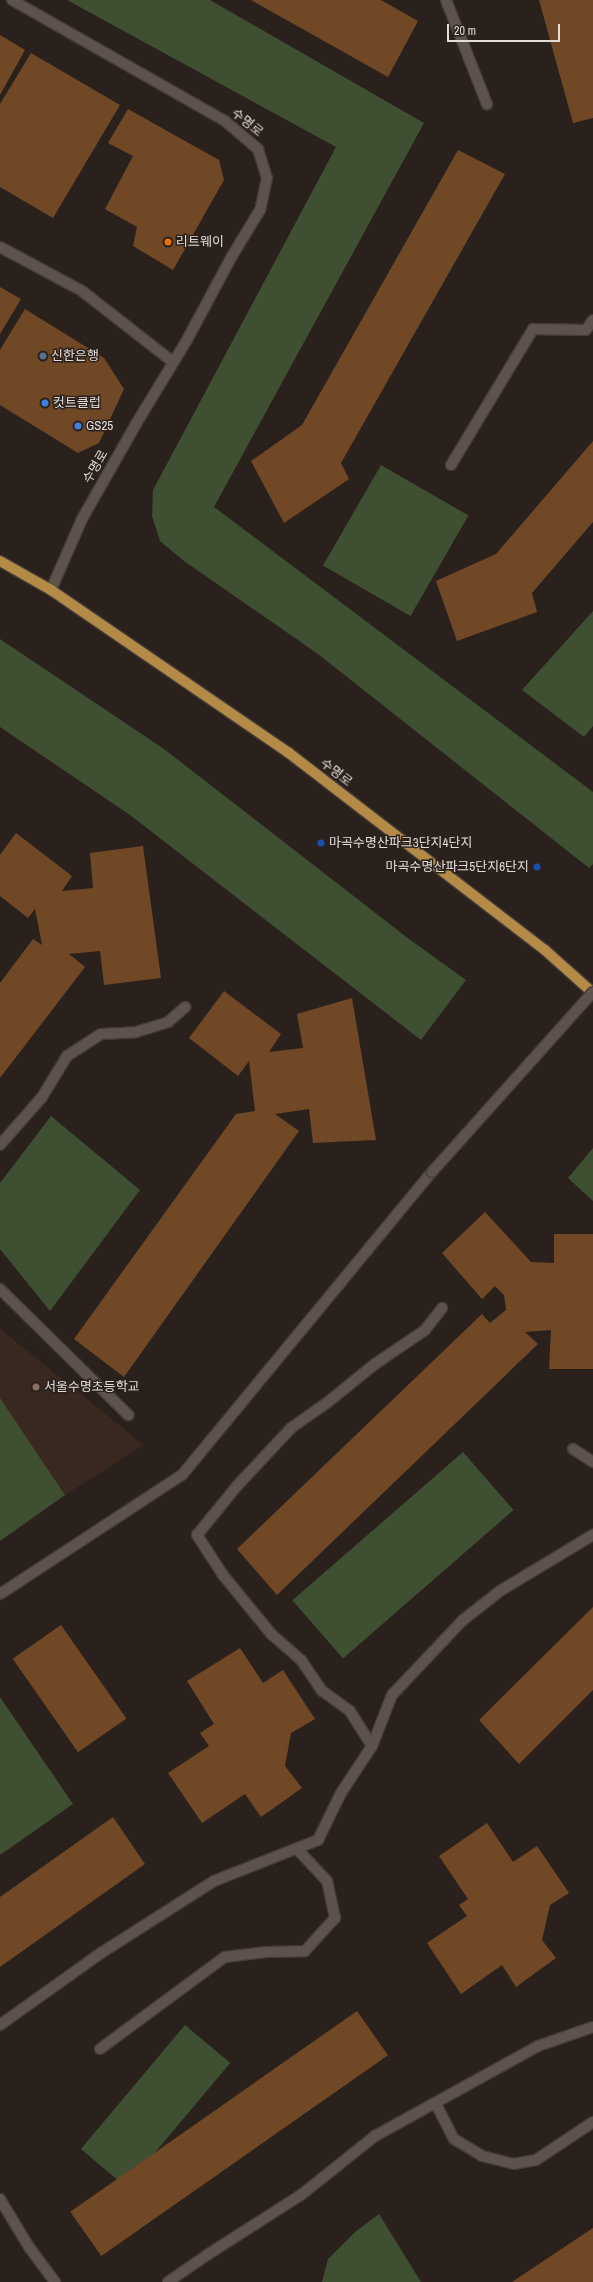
<!DOCTYPE html>
<meta charset="utf-8">
<style>
body{margin:0}
#map{position:relative;width:593px;height:2282px;overflow:hidden;background:#2b211c;font-family:"Archivo Narrow","Noto Sans KR",sans-serif}
div>[style]{position:absolute}
[style*='--x']{left:calc(var(--x)*1px);top:calc(var(--y)*1px);width:calc(var(--w)*1px);rotate:calc(var(--a)*1deg)}
.built>*{inset:0;background:#382820}
.green>*{inset:0;background:#3e4f32;transform-origin:0 0}
.building>*{inset:0;background:#704826;transform-origin:0 0}
.roads{filter:drop-shadow(1px 0 #453c38) drop-shadow(-1px 0 #453c38) drop-shadow(0 1px #453c38) drop-shadow(0 -1px #453c38)}
.minor>*{height:10px;margin:-5px;padding:0 5px;transform-origin:5px;border-radius:5px;background:#5d524c}
.major>*{height:10px;margin:-5px;padding:0 5px;transform-origin:5px;border-radius:5px;background:#b38b47}
.bridges{filter:drop-shadow(1px 0 #453c38) drop-shadow(-1px 0 #453c38) drop-shadow(0 1px #453c38) drop-shadow(0 -1px #453c38)}
.minor-bridge>*{height:10px;margin:-5px;padding:0 5px;transform-origin:5px;border-radius:5px;background:#5d524c}
.dots>*{width:11px;height:11px;translate:-50% -50%;box-sizing:border-box;border:2px solid #2b211c;border-radius:50%}
span{translate:-50% -50%;white-space:nowrap;text-align:center;line-height:1.15;-webkit-text-stroke:3px #2b211c;paint-order:stroke}
.street-label{font-size:13px;color:#e3dbd8}
.poi-label{font-size:13px;color:#e3dbd8}
.left{translate:0 -50%;text-align:left}
.right{translate:-100% -50%;text-align:right}
.scale{position:absolute;left:447px;top:24px;width:113px;height:18px;box-sizing:border-box;border:2px solid #e3dbd8;border-top:0;padding-left:5px;font-size:12px;line-height:14px;white-space:nowrap;color:#e3dbd8;-webkit-text-stroke:3px #2b211c;paint-order:stroke}
</style>
<div id="map">
<div class="built">
<div style="clip-path:polygon(0 1329px,144px 1445px,65px 1495px,0 1541px)"></div>
</div>
<div class="green">
<div style="clip-path:polygon(67px 0,210px 0,424px 123px,214px 507px,593px 792px,593px 864px,589px 868px,318px 654px,184px 561px,160px 541px,152px 516px,153px 490px,336px 147px)"></div>
<div style="left:381px;top:465px;width:101px;height:116px;rotate:30deg"></div>
<div style="clip-path:polygon(593px 611px,593px 726px,584px 737px,522px 690px)"></div>
<div style="clip-path:polygon(0 639px,164px 749px,409px 939px,466px 980px,421px 1040px,130px 815px,0 727px)"></div>
<div style="clip-path:polygon(51px 1116px,140px 1190px,50px 1311px,0 1249px,0 1183px)"></div>
<div style="clip-path:polygon(593px 1148px,593px 1201px,568px 1178px)"></div>
<div style="clip-path:polygon(0 1398px,65px 1495px,0 1541px)"></div>
<div style="left:463px;top:1452px;width:77px;height:226px;rotate:49deg"></div>
<div style="clip-path:polygon(0 1697px,73px 1804px,0 1855px)"></div>
<div style="left:185px;top:2025px;width:59px;height:162px;rotate:40deg"></div>
<div style="clip-path:polygon(379px 2214px,421px 2282px,322px 2282px,328px 2259px,355px 2232px)"></div>
</div>
<div class="building">
<div style="clip-path:polygon(251px 0,381px 0,418px 21px,388px 77px)"></div>
<div style="clip-path:polygon(539px 0,593px 0,593px 118px,573px 123px)"></div>
<div style="clip-path:polygon(0 35px,25px 50px,0 95px)"></div>
<div style="clip-path:polygon(31px 53px,120px 105px,53px 218px,0 187px,0 104px)"></div>
<div style="clip-path:polygon(128px 109px,219px 160px,224px 180px,173px 270px,133px 246px,137px 227px,105px 209px,133px 156px,108px 143px)"></div>
<div style="clip-path:polygon(458px 150px,505px 174px,341px 463px,349px 479px,284px 523px,251px 461px,302px 425px)"></div>
<div style="clip-path:polygon(0 287px,21px 299px,0 334px)"></div>
<div style="clip-path:polygon(25px 309px,104px 358px,124px 389px,99px 443px,78px 453px,0 405px,0 350px)"></div>
<div style="clip-path:polygon(593px 441px,593px 522px,532px 593px,537px 612px,457px 641px,436px 581px,496px 554px)"></div>
<div style="clip-path:polygon(16px 833px,72px 876px,62px 891px,93px 888px,90px 853px,143px 846px,161px 978px,104px 985px,100px 951px,69px 954px,85px 967px,0 1078px,0 983px,33px 939px,42px 945px,35px 909px,28px 918px,0 896px,0 855px)"></div>
<div style="clip-path:polygon(224px 991px,281px 1034px,269px 1052px,303px 1048px,297px 1014px,352px 998px,376px 1140px,313px 1143px,309px 1109px,275px 1114px,299px 1131px,124px 1377px,74px 1339px,236px 1114px,255px 1111px,249px 1061px,238px 1076px,189px 1038px)"></div>
<div style="clip-path:polygon(485px 1212px,531px 1262px,554px 1263px,554px 1234px,593px 1234px,593px 1369px,549px 1369px,551px 1330px,525px 1332px,538px 1344px,277px 1595px,237px 1549px,482px 1314px,490px 1323px,506px 1310px,504px 1295px,495px 1286px,482px 1299px,442px 1253px)"></div>
<div style="clip-path:polygon(593px 1607px,593px 1690px,519px 1764px,479px 1720px)"></div>
<div style="left:61px;top:1625px;width:114px;height:59px;rotate:55deg"></div>
<div style="clip-path:polygon(240px 1648px,263px 1683px,283px 1670px,315px 1719px,291px 1733px,285px 1766px,302px 1788px,261px 1817px,245px 1794px,202px 1823px,168px 1773px,209px 1746px,200px 1733px,214px 1724px,187px 1681px)"></div>
<div style="clip-path:polygon(113px 1817px,145px 1864px,0 1967px,0 1897px)"></div>
<div style="clip-path:polygon(487px 1823px,513px 1862px,537px 1846px,569px 1893px,550px 1905px,542px 1940px,556px 1958px,516px 1987px,502px 1965px,461px 1994px,427px 1943px,467px 1916px,459px 1905px,468px 1899px,439px 1856px)"></div>
<div style="left:357px;top:2011px;width:54px;height:350px;rotate:55deg"></div>
<div style="clip-path:polygon(593px 2228px,593px 2282px,512px 2282px)"></div>
</div>
<div class="roads">
<div class="minor">
<div style="--x:12;--y:0;--w:245;--a:29.6"></div>
<div style="--x:225;--y:121;--w:43;--a:40.3"></div>
<div style="--x:258;--y:149;--w:30;--a:73"></div>
<div style="--x:267;--y:178;--w:33;--a:102"></div>
<div style="--x:260;--y:210;--w:54;--a:121.3"></div>
<div style="--x:232;--y:256;--w:95;--a:118.2"></div>
<div style="--x:187;--y:340;--w:98;--a:121.3"></div>
<div style="--x:136;--y:424;--w:109;--a:119.6"></div>
<div style="--x:82;--y:519;--w:77;--a:113.6"></div>
<div style="--x:446;--y:0;--w:112;--a:68.5"></div>
<div style="--x:0;--y:247;--w:93;--a:28.2"></div>
<div style="--x:82;--y:291;--w:115;--a:38"></div>
<div style="--x:451;--y:465;--w:159;--a:-58.9"></div>
<div style="--x:533;--y:329;--w:53;--a:1.1"></div>
<div style="--x:586;--y:330;--w:12;--a:-55"></div>
<div style="--x:0;--y:1145;--w:64;--a:-48.8"></div>
<div style="--x:42;--y:1097;--w:48;--a:-58.6"></div>
<div style="--x:67;--y:1056;--w:40;--a:-32.9"></div>
<div style="--x:101;--y:1034;--w:35;--a:-3"></div>
<div style="--x:136;--y:1032;--w:34;--a:-17"></div>
<div style="--x:168;--y:1022;--w:23;--a:-41"></div>
<div style="--x:0;--y:1289;--w:180;--a:44.5"></div>
<div style="--x:573;--y:1449;--w:24;--a:33"></div>
<div style="--x:0;--y:1594;--w:217;--a:-33.2"></div>
<div style="--x:182;--y:1475;--w:393;--a:-50.5"></div>
<div style="--x:372;--y:1746;--w:41;--a:-122.2"></div>
<div style="--x:350;--y:1711;--w:34;--a:-144"></div>
<div style="--x:322;--y:1691;--w:37;--a:-124"></div>
<div style="--x:301;--y:1660;--w:38;--a:-139"></div>
<div style="--x:272;--y:1635;--w:77;--a:-129.2"></div>
<div style="--x:223;--y:1575;--w:48;--a:-123"></div>
<div style="--x:197;--y:1535;--w:63;--a:-50.8"></div>
<div style="--x:237;--y:1486;--w:79;--a:-47"></div>
<div style="--x:291;--y:1428;--w:45;--a:-35.1"></div>
<div style="--x:328;--y:1402;--w:60;--a:-39"></div>
<div style="--x:375;--y:1364;--w:60;--a:-34.2"></div>
<div style="--x:425;--y:1330;--w:28;--a:-52"></div>
<div style="--x:0;--y:2025;--w:124;--a:-35.5"></div>
<div style="--x:101;--y:1953;--w:134;--a:-32.5"></div>
<div style="--x:214;--y:1881;--w:112;--a:-21.5"></div>
<div style="--x:318;--y:1840;--w:52;--a:-63.9"></div>
<div style="--x:341;--y:1793;--w:56;--a:-56.6"></div>
<div style="--x:372;--y:1746;--w:55;--a:-68.6"></div>
<div style="--x:392;--y:1695;--w:103;--a:-46.6"></div>
<div style="--x:463;--y:1620;--w:47;--a:-38.1"></div>
<div style="--x:500;--y:1591;--w:109;--a:-31.1"></div>
<div style="--x:100;--y:2049;--w:155;--a:-36.4"></div>
<div style="--x:225;--y:1957;--w:41;--a:-7"></div>
<div style="--x:266;--y:1952;--w:39;--a:-1"></div>
<div style="--x:305;--y:1951;--w:45;--a:-47.7"></div>
<div style="--x:335;--y:1918;--w:38;--a:-102"></div>
<div style="--x:327;--y:1881;--w:44;--a:-133.2"></div>
<div style="--x:436;--y:2104;--w:39;--a:63"></div>
<div style="--x:454;--y:2139;--w:33;--a:31"></div>
<div style="--x:482;--y:2156;--w:32;--a:14"></div>
<div style="--x:513;--y:2164;--w:23;--a:-10"></div>
<div style="--x:536;--y:2160;--w:69;--a:-33.7"></div>
<div style="--x:0;--y:2199;--w:56;--a:58.9"></div>
<div style="--x:29;--y:2247;--w:44;--a:53.4"></div>
<div style="--x:168;--y:2282;--w:47;--a:-34.7"></div>
<div style="--x:207;--y:2255;--w:112;--a:-32.6"></div>
<div style="--x:301;--y:2195;--w:95;--a:-38.6"></div>
<div style="--x:375;--y:2136;--w:186;--a:-28.9"></div>
<div style="--x:538;--y:2046;--w:58;--a:-19.1"></div>
</div>
<div class="major">
<div style="--x:0;--y:561;--w:59;--a:29.6"></div>
<div style="--x:51;--y:590;--w:288;--a:34.4"></div>
<div style="--x:289;--y:753;--w:323;--a:37.6"></div>
<div style="--x:545;--y:950;--w:64;--a:41.9"></div>
</div>
</div>
<div class="bridges">
<div class="minor-bridge">
<div style="--x:432;--y:1172;--w:241;--a:-48.2"></div>
</div>
</div>
<div class="dots">
<div style="left:168px;top:242px;background:#e8710a"></div>
<div style="left:43px;top:356px;background:#5c6f8a"></div>
<div style="left:45px;top:403px;background:#3f7fe0"></div>
<div style="left:78px;top:426px;background:#3f7fe0"></div>
<div style="left:321px;top:843px;background:#1a4fb4"></div>
<div style="left:537px;top:867px;background:#1a4fb4"></div>
<div style="left:36px;top:1387px;background:#8d6e63"></div>
</div>
<div class="street-label">
<span style="left:247px;top:123px;rotate:39deg">수명로</span>
<span style="left:96px;top:467px;rotate:-60deg">수명로</span>
<span style="left:336px;top:773px;rotate:38deg">수명로</span>
</div>
<div class="poi-label">
<span class="left" style="left:176px;top:242px">리트웨이</span>
<span class="left" style="left:51px;top:356px">신한은행</span>
<span class="left" style="left:53px;top:403px">컷트클럽</span>
<span class="left" style="left:86px;top:426px">GS25</span>
<span class="left" style="left:329px;top:843px">마곡수명산파크3단지4단지</span>
<span class="right" style="left:529px;top:867px">마곡수명산파크5단지6단지</span>
<span class="left" style="left:44px;top:1387px">서울수명초등학교</span>
</div>
<div class="scale">20 m</div>
</div>
